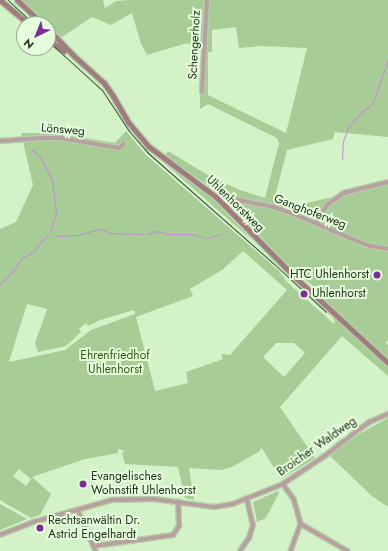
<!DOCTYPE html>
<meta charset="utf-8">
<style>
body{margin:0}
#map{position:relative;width:388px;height:551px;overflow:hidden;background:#d4f2c7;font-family:Jost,sans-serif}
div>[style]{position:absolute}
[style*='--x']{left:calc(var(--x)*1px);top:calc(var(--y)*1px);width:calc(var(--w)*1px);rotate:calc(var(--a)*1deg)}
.green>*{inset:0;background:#a7cc96}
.stream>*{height:1px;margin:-0.5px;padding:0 0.5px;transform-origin:0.5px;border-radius:0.5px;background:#c28bd7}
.roads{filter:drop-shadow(1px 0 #b5cfa9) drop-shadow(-1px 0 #b5cfa9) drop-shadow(0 1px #b5cfa9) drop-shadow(0 -1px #b5cfa9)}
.street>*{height:3.5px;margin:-1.75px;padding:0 1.75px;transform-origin:1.75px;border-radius:1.75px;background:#b89fa0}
.secondary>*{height:5px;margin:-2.5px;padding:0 2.5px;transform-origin:2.5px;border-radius:2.5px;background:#a07c7e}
.tram>*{height:1px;margin:-0.5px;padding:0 0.5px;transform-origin:0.5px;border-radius:0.5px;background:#3c4936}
.dots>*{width:11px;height:11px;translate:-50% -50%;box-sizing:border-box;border:2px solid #e5fddb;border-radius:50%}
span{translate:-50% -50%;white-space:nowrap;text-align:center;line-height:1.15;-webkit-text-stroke:4px #e5fddb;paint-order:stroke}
.street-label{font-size:12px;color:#273222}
.poi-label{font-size:12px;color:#273222}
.right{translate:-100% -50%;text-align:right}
.left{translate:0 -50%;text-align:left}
.park-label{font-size:12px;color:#2c5e0a}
.north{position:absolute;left:16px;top:16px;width:40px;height:40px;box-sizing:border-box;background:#e5fddb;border:1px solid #99ac91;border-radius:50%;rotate:223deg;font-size:11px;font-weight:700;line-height:16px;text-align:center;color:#273222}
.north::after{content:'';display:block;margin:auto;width:14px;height:18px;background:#7f2b9a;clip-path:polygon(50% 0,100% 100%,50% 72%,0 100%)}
</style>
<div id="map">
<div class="green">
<div style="clip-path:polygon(evenodd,21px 0,103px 0,105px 8px,116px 1px,129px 0,388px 0,388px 137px,335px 132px,333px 139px,287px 150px,274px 200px,295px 206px,336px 196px,338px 199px,351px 193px,388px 183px,388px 246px,365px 242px,329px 228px,328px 231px,369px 247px,388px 251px,388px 341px,385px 342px,388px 345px,388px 359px,315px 293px,315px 288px,284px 261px,227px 201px,202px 181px,164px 157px,168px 151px,211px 177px,240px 190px,265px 198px,279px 143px,277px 138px,208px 104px,200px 109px,201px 42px,184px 44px,147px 55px,141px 44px,132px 13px,111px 25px,92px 17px,59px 39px,48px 28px,48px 24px,44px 24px,21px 0,236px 27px,239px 48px,260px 46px,307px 48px,286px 133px,208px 95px,208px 52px,212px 52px,212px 30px,236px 27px)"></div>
<div style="clip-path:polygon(evenodd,126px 131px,146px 155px,279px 271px,288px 283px,334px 324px,335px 322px,331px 314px,388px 367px,388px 376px,342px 336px,280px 407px,315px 458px,281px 479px,261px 447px,260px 451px,232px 467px,222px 470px,189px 468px,194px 500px,185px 498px,178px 467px,125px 464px,122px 452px,125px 451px,118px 449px,118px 453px,85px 459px,32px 477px,51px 494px,40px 515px,31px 518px,0 500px,0 229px,16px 222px,33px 185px,21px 133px,54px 133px,115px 143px,126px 131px,243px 251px,287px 290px,230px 355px,221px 354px,223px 359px,186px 372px,188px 383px,155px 391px,136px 317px,193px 296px,190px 289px,222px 270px,243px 251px,126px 131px,27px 304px,47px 309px,35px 343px,38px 352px,66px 346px,81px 332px,79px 329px,86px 323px,88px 326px,100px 320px,134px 310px,135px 314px,91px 330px,65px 350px,9px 362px,27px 304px,126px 131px,276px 343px,294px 343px,305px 353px,284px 377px,263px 357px,276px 343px,126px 131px,19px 469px,31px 479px,26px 486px,13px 476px,19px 469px)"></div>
<div style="clip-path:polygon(162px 161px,211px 197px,253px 241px)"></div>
<div style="clip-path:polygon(388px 418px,388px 507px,372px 496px,330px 456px,354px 437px)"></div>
<div style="clip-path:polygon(278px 491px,279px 493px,266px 518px,257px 522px,253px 502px)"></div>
<div style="clip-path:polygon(0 504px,27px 519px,0 530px)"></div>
</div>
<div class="stream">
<div style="--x:32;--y:150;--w:11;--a:41"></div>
<div style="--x:40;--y:157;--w:26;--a:62"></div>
<div style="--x:52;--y:180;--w:33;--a:83"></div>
<div style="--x:56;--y:213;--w:18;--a:109"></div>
<div style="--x:342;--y:159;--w:18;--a:-87"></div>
<div style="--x:343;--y:141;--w:14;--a:-69"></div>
<div style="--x:348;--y:128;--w:16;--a:-52"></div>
<div style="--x:358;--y:115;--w:15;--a:-37"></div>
<div style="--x:370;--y:106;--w:10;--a:-61"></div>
<div style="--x:375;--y:97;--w:39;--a:-71"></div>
<div style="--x:146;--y:234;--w:11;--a:-15"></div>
<div style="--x:157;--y:231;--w:10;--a:17"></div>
<div style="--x:167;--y:234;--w:25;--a:0"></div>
<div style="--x:192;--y:234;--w:16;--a:15"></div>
<div style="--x:207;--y:238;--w:15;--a:-16"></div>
<div style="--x:56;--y:236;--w:21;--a:-3"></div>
<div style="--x:77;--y:235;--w:24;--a:-15"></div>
<div style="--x:100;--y:229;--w:11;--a:22"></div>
<div style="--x:110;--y:233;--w:32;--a:2"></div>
<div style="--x:0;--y:284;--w:18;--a:-45"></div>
<div style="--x:13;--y:271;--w:14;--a:-56"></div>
<div style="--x:21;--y:259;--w:15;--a:-32"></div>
<div style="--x:34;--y:251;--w:16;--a:-52"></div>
<div style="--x:44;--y:238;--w:5;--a:-22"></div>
</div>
<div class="roads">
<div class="street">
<div style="--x:202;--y:92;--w:92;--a:-86.9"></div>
<div style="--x:0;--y:141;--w:42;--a:-4.1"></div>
<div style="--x:42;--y:138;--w:19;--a:0"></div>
<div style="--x:61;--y:138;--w:59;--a:9.8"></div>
<div style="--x:119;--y:148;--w:6;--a:-39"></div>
<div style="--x:226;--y:207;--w:9;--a:-41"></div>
<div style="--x:233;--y:201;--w:5;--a:-11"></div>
<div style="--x:238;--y:200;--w:37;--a:11"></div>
<div style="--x:274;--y:207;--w:21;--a:19"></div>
<div style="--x:294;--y:214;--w:61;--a:23.2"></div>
<div style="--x:350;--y:238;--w:22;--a:22"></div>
<div style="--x:370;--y:246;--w:18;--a:9"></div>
<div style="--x:316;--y:223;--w:21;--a:-59"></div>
<div style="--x:327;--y:205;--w:21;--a:-35"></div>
<div style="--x:344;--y:193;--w:45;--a:-14"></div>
<div style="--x:283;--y:484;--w:19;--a:54"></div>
<div style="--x:294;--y:499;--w:26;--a:74"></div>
<div style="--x:301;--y:524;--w:29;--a:110"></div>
<div style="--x:78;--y:510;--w:45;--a:66.3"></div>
<div style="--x:301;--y:524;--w:54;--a:29.9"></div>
<div style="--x:0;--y:535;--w:36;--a:-21"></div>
<div style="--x:34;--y:522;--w:81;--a:-15.8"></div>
<div style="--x:112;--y:500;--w:42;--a:-1.4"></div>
<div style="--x:154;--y:499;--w:61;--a:7.6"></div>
<div style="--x:214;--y:507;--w:19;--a:-9"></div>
<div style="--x:233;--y:504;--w:54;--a:-21.8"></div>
<div style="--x:283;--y:484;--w:50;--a:-33.7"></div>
<div style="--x:325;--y:456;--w:39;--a:-38"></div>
<div style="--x:356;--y:432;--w:17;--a:-36"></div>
<div style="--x:370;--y:422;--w:20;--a:-24"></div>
<div style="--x:94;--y:546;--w:80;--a:-7.9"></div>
<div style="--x:173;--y:535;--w:11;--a:-56"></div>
<div style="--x:179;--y:526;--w:24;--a:-92"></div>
<div style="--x:240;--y:551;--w:16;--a:-55"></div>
<div style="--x:249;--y:538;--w:13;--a:-72"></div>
<div style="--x:253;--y:526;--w:28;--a:-103"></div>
</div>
<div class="secondary">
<div style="--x:0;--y:0;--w:38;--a:40"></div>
<div style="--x:17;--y:0;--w:35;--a:43"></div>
<div style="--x:48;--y:29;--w:37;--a:46"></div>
<div style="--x:74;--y:56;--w:40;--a:42"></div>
<div style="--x:104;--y:83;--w:16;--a:55"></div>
<div style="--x:113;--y:96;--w:30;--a:60"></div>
<div style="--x:128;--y:122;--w:31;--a:50"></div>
<div style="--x:148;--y:146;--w:85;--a:36.9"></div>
<div style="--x:216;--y:197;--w:115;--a:45.4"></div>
<div style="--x:297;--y:279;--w:124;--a:42.7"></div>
<div style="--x:48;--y:39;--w:20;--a:37"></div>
</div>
</div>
<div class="tram">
<div style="--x:8;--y:0;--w:35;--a:43"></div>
<div style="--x:48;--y:41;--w:73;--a:42.2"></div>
<div style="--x:102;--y:90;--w:49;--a:56.6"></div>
<div style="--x:129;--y:131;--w:28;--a:49"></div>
<div style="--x:147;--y:152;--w:168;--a:41.4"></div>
<div style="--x:273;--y:263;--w:72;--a:42.8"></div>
</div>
<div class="dots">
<div style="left:377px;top:275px;background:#7f2b9a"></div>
<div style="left:304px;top:294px;background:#7f2b9a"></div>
<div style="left:83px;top:484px;background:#7f2b9a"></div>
<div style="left:40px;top:528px;background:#7f2b9a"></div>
</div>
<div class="street-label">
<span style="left:195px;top:45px;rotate:-87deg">Schengerholz</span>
<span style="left:63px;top:130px;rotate:5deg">Lönsweg</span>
<span style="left:235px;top:204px;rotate:44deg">Uhlenhorstweg</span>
<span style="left:310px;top:212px;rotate:21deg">Ganghoferweg</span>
<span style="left:317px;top:447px;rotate:-35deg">Broicher Waldweg</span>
</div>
<div class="poi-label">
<span class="right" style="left:369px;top:275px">HTC Uhlenhorst</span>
<span class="left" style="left:312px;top:294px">Uhlenhorst</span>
<span class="left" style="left:91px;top:484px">Evangelisches<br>Wohnstift Uhlenhorst</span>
<span class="left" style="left:48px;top:528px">Rechtsanwältin Dr.<br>Astrid Engelhardt</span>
</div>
<div class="park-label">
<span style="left:115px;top:363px">Ehrenfriedhof<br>Uhlenhorst</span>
</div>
<div class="north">N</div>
</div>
